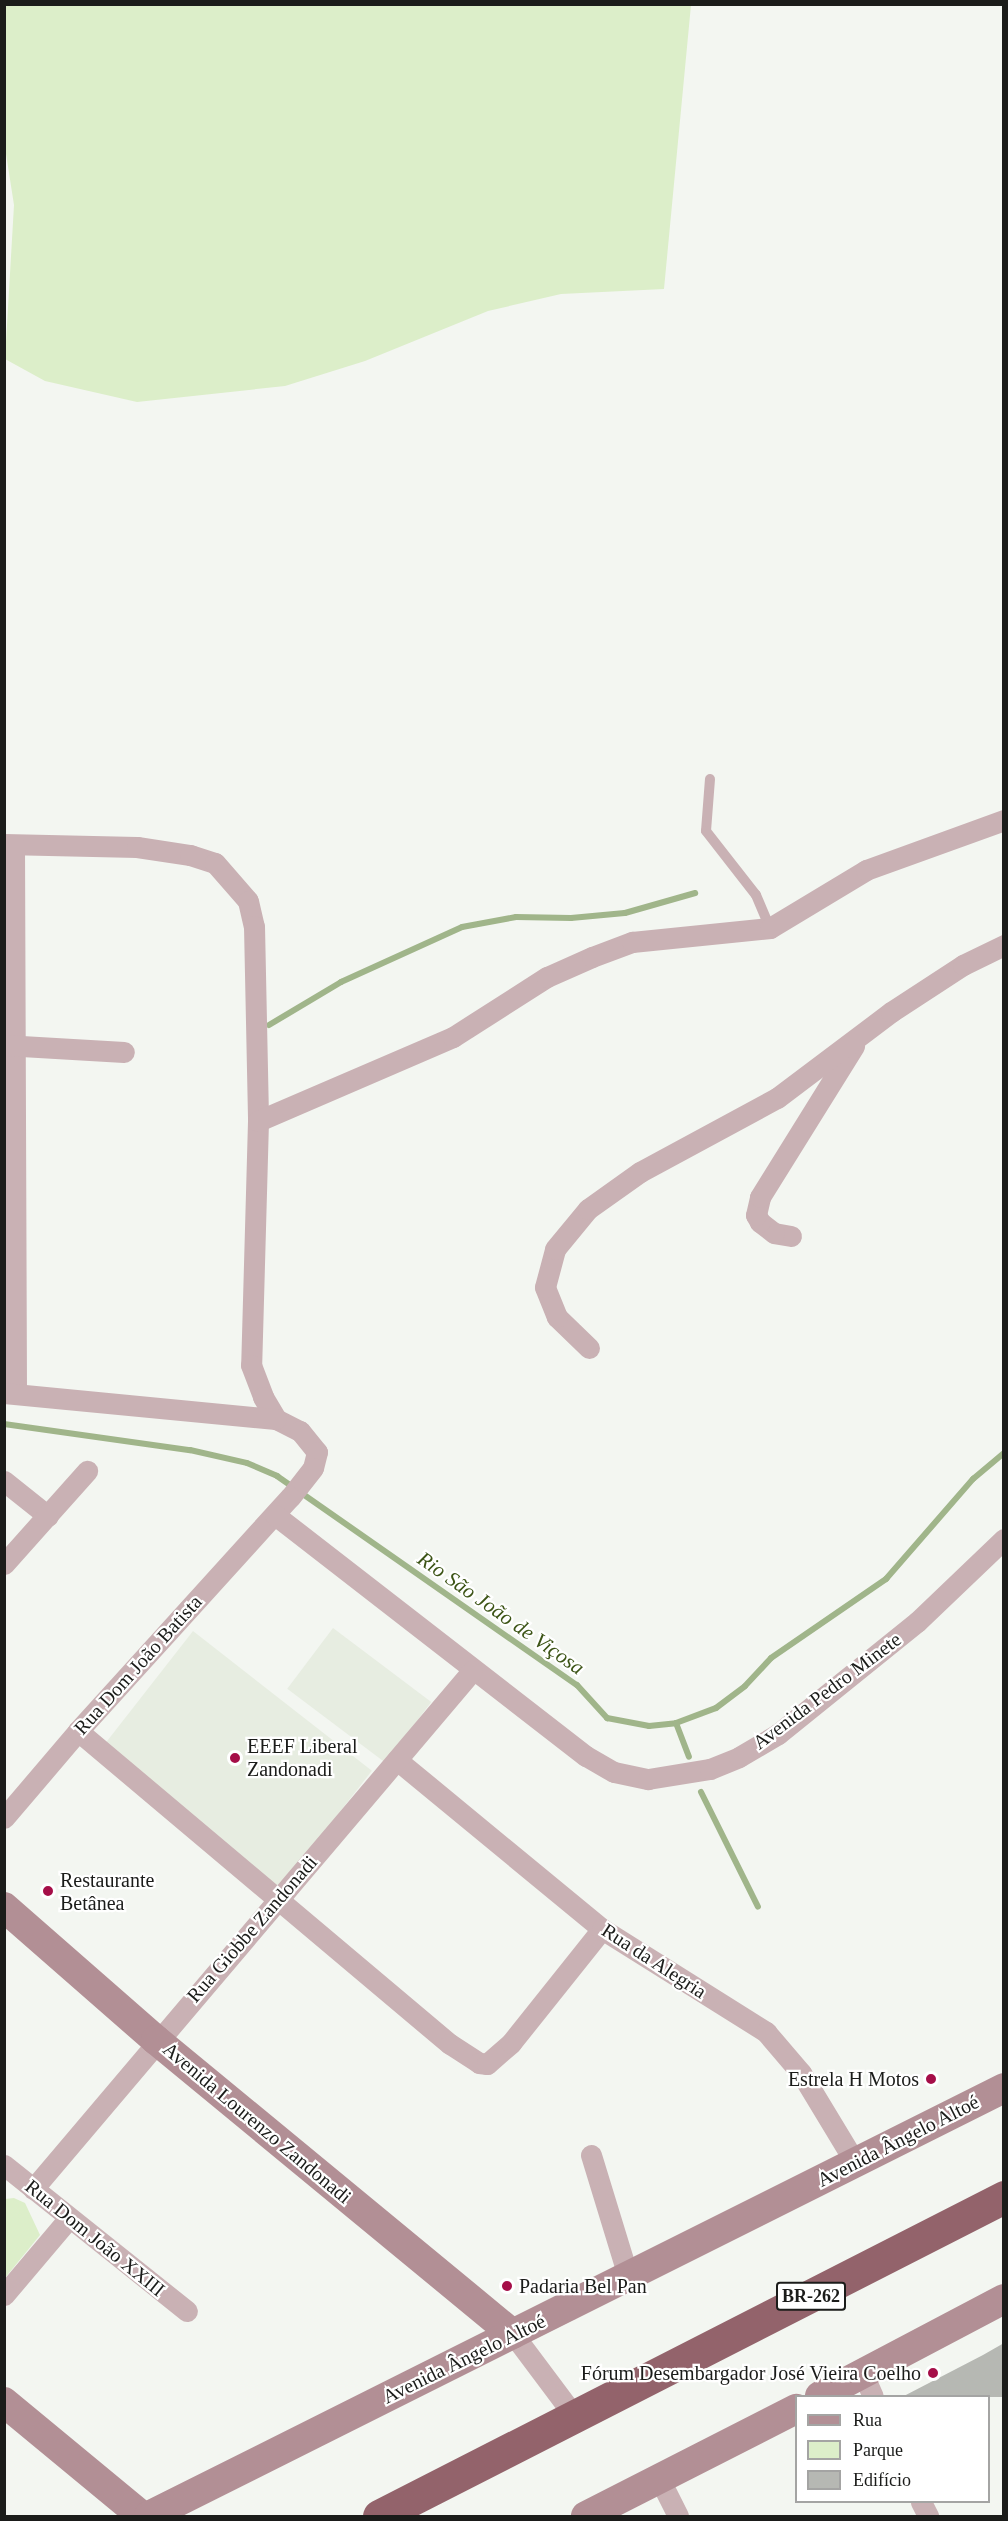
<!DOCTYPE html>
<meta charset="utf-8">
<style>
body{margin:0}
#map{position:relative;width:1008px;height:2521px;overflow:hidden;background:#f3f6f1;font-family:Georgia,serif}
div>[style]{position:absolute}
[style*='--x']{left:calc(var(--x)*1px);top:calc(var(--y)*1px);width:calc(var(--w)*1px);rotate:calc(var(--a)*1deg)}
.built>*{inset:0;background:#e7ede1;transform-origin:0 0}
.green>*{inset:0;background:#dceec9}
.stream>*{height:6px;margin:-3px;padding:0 3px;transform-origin:3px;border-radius:3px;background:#a0b58a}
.building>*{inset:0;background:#b6b8b3}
.lane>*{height:10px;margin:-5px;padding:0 5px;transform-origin:5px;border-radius:5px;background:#c9b1b4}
.street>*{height:21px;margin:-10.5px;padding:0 10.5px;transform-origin:10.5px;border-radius:10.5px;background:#c9b1b4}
.secondary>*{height:30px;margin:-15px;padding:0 15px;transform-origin:15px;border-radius:15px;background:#b28f95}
.highway>*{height:33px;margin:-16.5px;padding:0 16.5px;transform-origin:16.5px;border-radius:16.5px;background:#93636b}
.dots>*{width:16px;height:16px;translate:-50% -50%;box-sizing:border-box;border:3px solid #fff;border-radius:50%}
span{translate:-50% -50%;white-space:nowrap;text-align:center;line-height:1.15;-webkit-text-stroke:4.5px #fff;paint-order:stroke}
.shield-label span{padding:2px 4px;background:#fff;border:2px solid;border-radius:4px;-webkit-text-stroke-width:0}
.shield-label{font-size:18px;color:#1b1c1a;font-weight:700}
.street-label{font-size:20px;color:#1b1c1a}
.poi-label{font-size:20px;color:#1b1c1a}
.left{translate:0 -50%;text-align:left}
.right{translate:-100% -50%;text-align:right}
.water-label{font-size:21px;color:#3c5416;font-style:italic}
.frame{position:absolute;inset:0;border:6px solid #1b1c1a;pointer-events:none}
.legend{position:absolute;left:795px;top:2395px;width:195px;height:108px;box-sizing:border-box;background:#fff;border:2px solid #a4a4a3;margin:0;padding:8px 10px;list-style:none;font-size:18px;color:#1b1c1a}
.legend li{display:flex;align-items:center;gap:12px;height:30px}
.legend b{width:30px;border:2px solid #a4a4a3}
</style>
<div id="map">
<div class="built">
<div style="left:333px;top:1628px;width:123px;height:76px;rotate:37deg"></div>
<div style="left:193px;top:1631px;width:227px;height:149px;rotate:38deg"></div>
</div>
<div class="green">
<div style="clip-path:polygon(4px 5px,691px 5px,664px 289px,561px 294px,488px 311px,365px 361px,285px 386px,137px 402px,45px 381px,5px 359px,14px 205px,4px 141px)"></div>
<div style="clip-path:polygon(14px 2198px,25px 2203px,40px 2235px,5px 2278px,5px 2199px)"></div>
</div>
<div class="stream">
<div style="--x:269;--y:1025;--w:84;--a:-30.8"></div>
<div style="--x:341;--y:982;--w:133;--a:-24.4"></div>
<div style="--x:462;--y:927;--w:55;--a:-10.5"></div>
<div style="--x:516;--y:917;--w:55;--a:1"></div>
<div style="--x:571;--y:918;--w:54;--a:-5.3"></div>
<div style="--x:625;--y:913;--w:73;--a:-15.9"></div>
<div style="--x:4;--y:1424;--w:188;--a:8"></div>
<div style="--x:190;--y:1450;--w:58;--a:12.8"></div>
<div style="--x:247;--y:1463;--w:33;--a:23"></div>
<div style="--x:277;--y:1476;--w:366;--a:34.9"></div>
<div style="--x:577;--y:1685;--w:45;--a:47.7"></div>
<div style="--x:607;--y:1718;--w:43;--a:10.8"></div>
<div style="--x:649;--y:1726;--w:27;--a:-6"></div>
<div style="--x:676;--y:1723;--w:43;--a:-20.6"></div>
<div style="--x:716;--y:1708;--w:36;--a:-37"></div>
<div style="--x:745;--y:1686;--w:38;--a:-47"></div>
<div style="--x:771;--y:1658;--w:140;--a:-34.5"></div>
<div style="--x:886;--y:1579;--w:133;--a:-49"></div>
<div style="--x:973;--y:1479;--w:40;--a:-40"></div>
<div style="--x:676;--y:1723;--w:36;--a:69"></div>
<div style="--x:701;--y:1792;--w:128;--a:63.6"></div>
</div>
<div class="building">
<div style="clip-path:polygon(1004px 2343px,1004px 2397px,902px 2397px,983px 2355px)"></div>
</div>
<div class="lane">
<div style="--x:710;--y:779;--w:52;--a:94.4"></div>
<div style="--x:706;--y:831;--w:81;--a:52"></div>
<div style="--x:756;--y:895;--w:36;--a:67"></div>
</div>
<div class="street">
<div style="--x:4;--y:844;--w:133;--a:1.3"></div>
<div style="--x:137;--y:847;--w:54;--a:8.6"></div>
<div style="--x:190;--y:855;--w:26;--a:18"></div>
<div style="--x:215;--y:863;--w:50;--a:49"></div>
<div style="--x:248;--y:901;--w:26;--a:77"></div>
<div style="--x:254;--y:926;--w:195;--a:88.8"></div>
<div style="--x:258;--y:1121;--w:244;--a:91.6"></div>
<div style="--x:251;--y:1365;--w:34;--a:69"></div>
<div style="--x:263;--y:1397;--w:26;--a:59"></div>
<div style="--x:276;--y:1419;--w:27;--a:27"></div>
<div style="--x:300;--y:1431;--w:27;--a:51"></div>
<div style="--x:317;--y:1452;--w:16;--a:104"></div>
<div style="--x:313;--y:1468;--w:37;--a:128"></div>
<div style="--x:290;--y:1497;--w:316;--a:132.2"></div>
<div style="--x:78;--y:1731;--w:114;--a:130.4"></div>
<div style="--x:14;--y:845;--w:548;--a:89.79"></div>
<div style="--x:4;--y:1045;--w:120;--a:3.3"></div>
<div style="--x:258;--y:1121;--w:212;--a:-23.3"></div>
<div style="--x:453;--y:1037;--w:112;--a:-32.6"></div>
<div style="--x:547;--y:977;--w:49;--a:-24"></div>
<div style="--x:592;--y:957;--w:43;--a:-20.6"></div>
<div style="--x:632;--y:942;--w:139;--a:-5.8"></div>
<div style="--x:770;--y:928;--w:112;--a:-31.1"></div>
<div style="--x:866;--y:870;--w:147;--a:-19.9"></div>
<div style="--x:791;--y:1236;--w:17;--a:-170"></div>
<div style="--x:774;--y:1233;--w:18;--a:-142"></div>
<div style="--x:760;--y:1222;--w:8;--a:-120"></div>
<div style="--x:756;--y:1215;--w:18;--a:-77"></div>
<div style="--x:760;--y:1197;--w:178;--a:-58.1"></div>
<div style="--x:589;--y:1348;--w:45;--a:-135.9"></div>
<div style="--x:557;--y:1317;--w:32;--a:-112"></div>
<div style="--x:545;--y:1287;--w:39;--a:-75"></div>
<div style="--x:555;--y:1249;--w:52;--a:-50.5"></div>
<div style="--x:588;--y:1209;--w:64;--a:-35.4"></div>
<div style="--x:640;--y:1172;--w:156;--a:-28.4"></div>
<div style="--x:777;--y:1098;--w:143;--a:-37"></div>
<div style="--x:891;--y:1012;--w:86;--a:-33.1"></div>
<div style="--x:963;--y:965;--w:46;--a:-26"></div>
<div style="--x:4;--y:1393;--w:273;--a:5.5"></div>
<div style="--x:4;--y:1481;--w:56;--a:38.5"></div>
<div style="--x:275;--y:1515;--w:393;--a:37.8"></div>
<div style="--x:586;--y:1756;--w:32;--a:30"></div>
<div style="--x:614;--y:1772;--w:35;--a:12"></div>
<div style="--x:648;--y:1779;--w:63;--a:-9.2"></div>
<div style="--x:710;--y:1769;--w:31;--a:-22"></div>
<div style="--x:739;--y:1757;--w:45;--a:-30.5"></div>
<div style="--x:778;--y:1734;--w:179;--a:-38.9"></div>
<div style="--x:917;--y:1622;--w:120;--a:-43.7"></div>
<div style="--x:4;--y:1564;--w:125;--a:-48.3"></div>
<div style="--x:78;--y:1731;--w:486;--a:40.1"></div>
<div style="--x:450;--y:2044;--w:35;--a:33"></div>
<div style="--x:479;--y:2063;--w:8;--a:7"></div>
<div style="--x:487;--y:2064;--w:32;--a:-41"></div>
<div style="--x:511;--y:2043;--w:146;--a:-51.4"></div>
<div style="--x:397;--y:1760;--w:266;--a:39.5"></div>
<div style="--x:602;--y:1929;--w:194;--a:32.1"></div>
<div style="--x:766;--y:2032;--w:54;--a:49.5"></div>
<div style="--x:801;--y:2073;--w:104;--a:58.8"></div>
<div style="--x:591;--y:2155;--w:130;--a:73"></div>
<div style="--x:4;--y:2165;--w:234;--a:38.6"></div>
<div style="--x:33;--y:2189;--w:679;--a:-49.72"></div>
<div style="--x:4;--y:2295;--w:101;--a:-49.8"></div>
<div style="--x:513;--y:2334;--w:104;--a:53.2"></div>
<div style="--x:863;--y:2374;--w:24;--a:66"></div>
<div style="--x:660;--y:2480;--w:40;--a:63.4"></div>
<div style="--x:921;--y:2502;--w:16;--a:63"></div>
</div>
<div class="secondary">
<div style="--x:4;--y:1907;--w:202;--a:41.2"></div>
<div style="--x:156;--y:2040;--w:462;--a:39.5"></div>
<div style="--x:820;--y:2396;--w:208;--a:-27.8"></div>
<div style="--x:4;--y:2402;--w:179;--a:39.6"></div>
<div style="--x:149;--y:2516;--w:956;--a:-26.59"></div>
<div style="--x:586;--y:2516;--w:236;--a:-27"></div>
</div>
<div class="highway">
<div style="--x:379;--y:2516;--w:702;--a:-27.04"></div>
</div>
<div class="dots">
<div style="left:235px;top:1758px;background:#a50e48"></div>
<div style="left:48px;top:1891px;background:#a50e48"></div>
<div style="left:931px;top:2079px;background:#a50e48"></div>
<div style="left:507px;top:2286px;background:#a50e48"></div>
<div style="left:933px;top:2373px;background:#a50e48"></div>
</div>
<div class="shield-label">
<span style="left:811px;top:2296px">BR-262</span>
</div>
<div class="street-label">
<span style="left:138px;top:1665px;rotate:-48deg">Rua Dom João Batista</span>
<span style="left:827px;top:1691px;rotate:-37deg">Avenida Pedro Minete</span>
<span style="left:252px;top:1929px;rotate:-49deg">Rua Giobbe Zandonadi</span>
<span style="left:654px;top:1961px;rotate:33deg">Rua da Alegria</span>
<span style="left:257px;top:2123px;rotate:40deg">Avenida Lourenzo Zandonadi</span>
<span style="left:898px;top:2141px;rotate:-27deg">Avenida Ângelo Altoé</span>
<span style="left:95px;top:2238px;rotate:39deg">Rua Dom João XXIII</span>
<span style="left:464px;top:2359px;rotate:-26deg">Avenida Ângelo Altoé</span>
</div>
<div class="poi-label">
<span class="left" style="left:247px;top:1758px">EEEF Liberal<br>Zandonadi</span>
<span class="left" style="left:60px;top:1892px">Restaurante<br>Betânea</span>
<span class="right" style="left:919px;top:2079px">Estrela H Motos</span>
<span class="left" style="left:519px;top:2286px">Padaria Bel Pan</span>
<span class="right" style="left:921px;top:2373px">Fórum Desembargador José Vieira Coelho</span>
</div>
<div class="water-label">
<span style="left:501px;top:1613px;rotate:35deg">Rio São João de Viçosa</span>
</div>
<div class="frame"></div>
<ul class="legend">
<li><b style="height:8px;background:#b28f95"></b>Rua</li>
<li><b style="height:16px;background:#dceec9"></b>Parque</li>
<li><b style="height:16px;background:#b6b8b3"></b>Edifício</li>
</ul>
</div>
